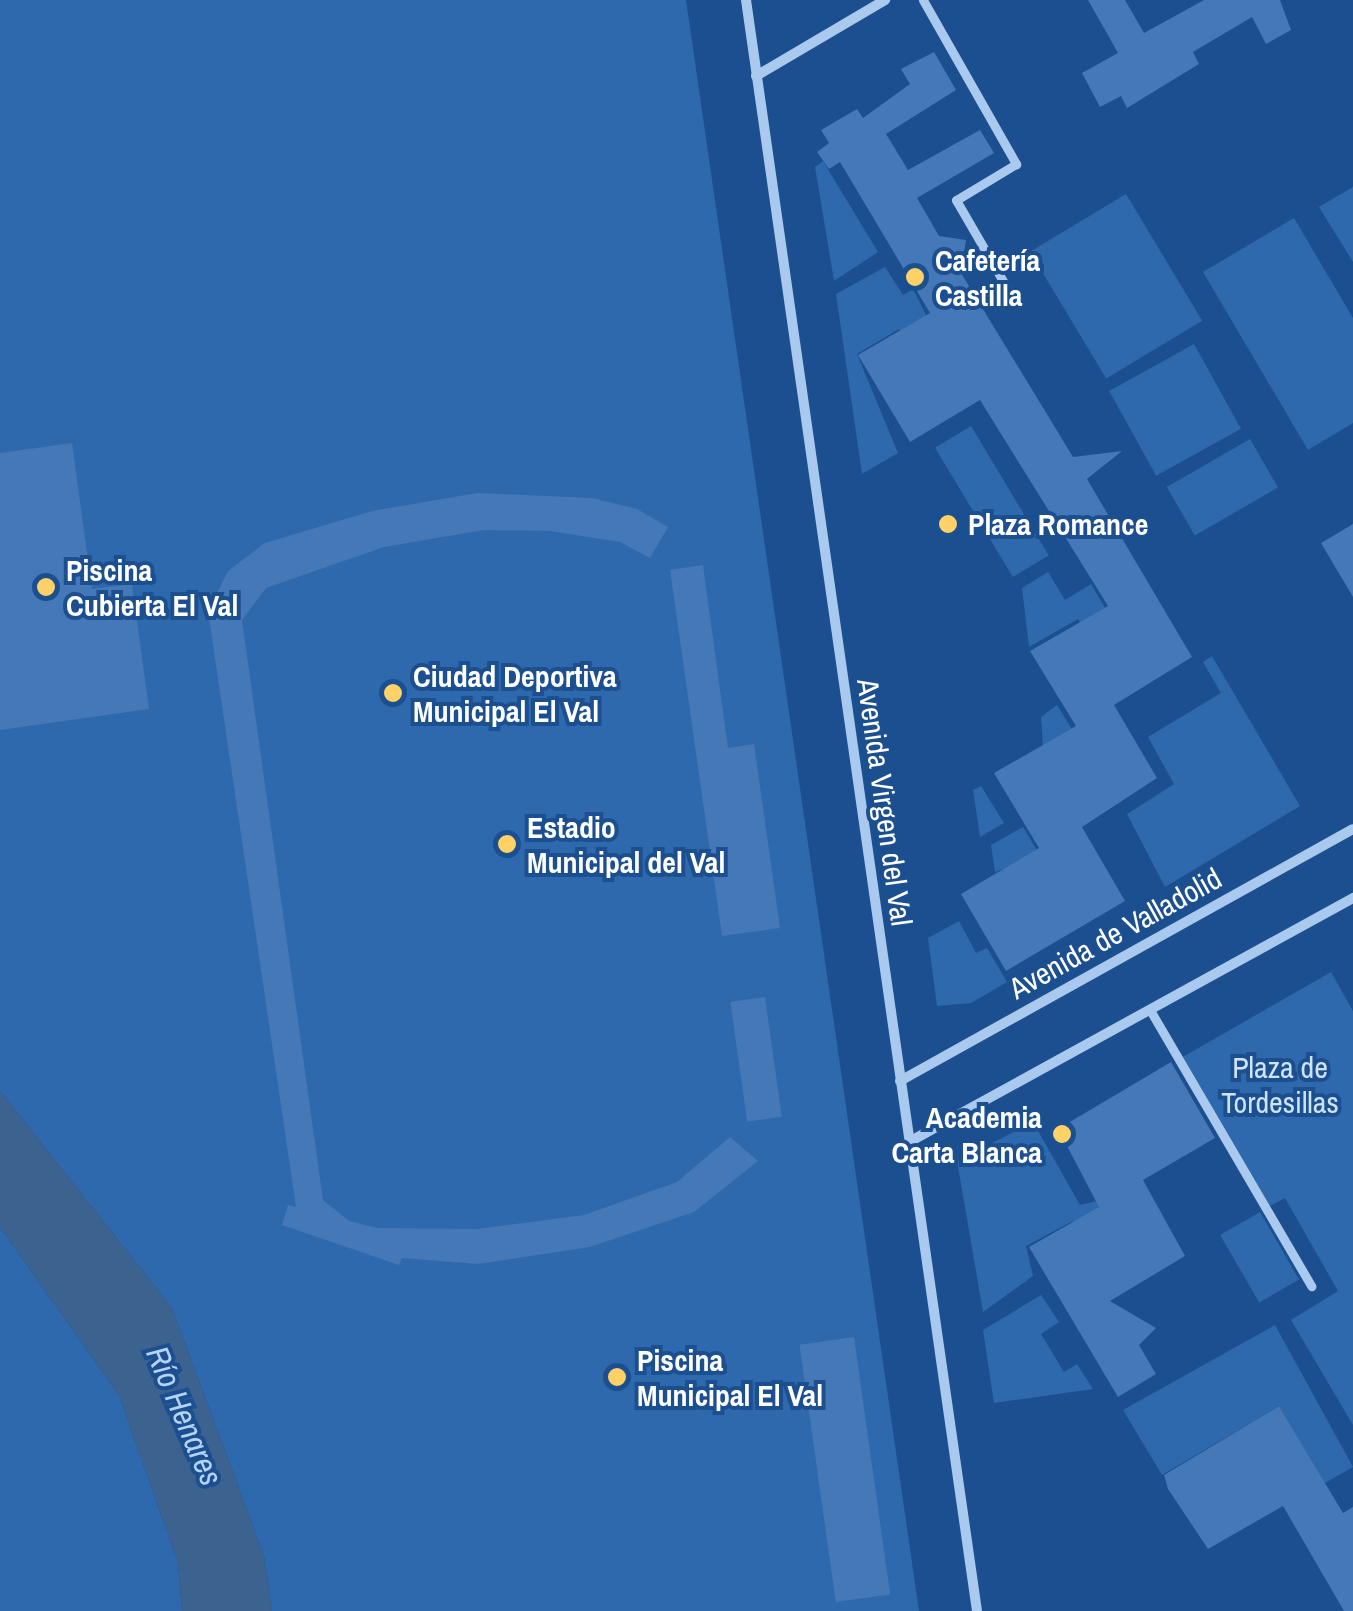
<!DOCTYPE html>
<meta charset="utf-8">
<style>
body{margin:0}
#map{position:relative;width:1353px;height:1611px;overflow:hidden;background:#1b4f8f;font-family:"Archivo Narrow",sans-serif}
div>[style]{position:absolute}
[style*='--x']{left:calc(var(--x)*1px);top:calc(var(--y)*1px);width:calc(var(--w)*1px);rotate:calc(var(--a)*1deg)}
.green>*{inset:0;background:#2e69ad;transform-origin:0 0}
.water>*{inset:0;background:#3c6290}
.building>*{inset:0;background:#4478b7;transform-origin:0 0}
.pedestrian>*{height:9px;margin:-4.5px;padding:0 4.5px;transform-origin:4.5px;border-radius:4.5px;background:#a9c9ee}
.minor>*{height:10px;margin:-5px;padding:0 5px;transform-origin:5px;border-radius:5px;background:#a9c9ee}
.dots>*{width:28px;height:28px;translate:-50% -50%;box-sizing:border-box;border:5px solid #1b4f8f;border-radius:50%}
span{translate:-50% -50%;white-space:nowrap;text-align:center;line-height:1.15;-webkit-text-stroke:8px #1b4f8f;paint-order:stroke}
.poi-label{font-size:30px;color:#fff;font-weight:700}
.left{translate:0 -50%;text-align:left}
.right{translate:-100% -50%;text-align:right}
.street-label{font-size:30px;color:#fff}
.park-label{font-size:30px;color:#cfe3fa}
.water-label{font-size:32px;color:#b5d3f5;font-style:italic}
</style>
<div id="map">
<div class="green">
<div style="clip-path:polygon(0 0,686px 0,919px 1611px,272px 1611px,264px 1556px,172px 1308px,0 1091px)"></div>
<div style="clip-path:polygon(823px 161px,878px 252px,834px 281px,815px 167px)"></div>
<div style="clip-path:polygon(1353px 187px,1353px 262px,1319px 207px)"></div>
<div style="left:1126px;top:194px;width:148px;height:112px;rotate:59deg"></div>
<div style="clip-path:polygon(1294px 218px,1353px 318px,1353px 423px,1308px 450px,1203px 272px)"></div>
<div style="clip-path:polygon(885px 267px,903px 295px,913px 289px,936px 335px,916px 358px,899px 329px,857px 354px,898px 453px,862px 474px,836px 294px)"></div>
<div style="left:1194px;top:344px;width:97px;height:97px;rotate:61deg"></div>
<div style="left:971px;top:426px;width:151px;height:42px;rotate:59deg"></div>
<div style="left:1250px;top:439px;width:56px;height:96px;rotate:60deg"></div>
<div style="clip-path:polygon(1048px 572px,1065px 600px,1091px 584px,1120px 633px,1096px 649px,1078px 619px,1029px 647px,1022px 588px)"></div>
<div style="clip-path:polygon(1212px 656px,1300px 806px,1165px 887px,1127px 814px,1174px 784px,1148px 737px,1221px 693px,1203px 662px)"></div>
<div style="clip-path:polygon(1057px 705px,1088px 755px,1043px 747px,1041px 717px)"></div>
<div style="clip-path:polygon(981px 786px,1004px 823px,980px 837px,973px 790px)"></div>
<div style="clip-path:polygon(1023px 827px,1053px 877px,1012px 866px,995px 872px,991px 845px)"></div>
<div style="clip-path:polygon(959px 921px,976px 953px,987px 948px,1007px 982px,971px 1003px,937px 1006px,928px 938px)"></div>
<div style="clip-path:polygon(1331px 972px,1353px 1011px,1353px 1425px,1291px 1320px,1338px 1291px,1285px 1198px,1270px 1206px,1181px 1058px)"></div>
<div style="clip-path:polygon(1033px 1122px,1080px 1205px,1097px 1201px,1115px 1229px,1089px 1245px,1073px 1221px,1026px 1246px,1033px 1276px,983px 1312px,957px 1161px)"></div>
<div style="left:1260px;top:1212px;width:78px;height:46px;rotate:60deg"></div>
<div style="clip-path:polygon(0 1227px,119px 1395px,178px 1563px,182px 1611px,0 1611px)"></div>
<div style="clip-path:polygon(1041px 1295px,1059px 1322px,1041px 1334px,1064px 1372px,1077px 1364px,1093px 1389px,994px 1403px,983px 1330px)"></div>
<div style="clip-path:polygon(1275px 1325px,1353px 1467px,1325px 1483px,1279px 1406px,1162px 1475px,1123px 1410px)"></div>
</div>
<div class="water">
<div style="clip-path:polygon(0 1091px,172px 1308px,264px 1556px,272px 1611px,182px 1611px,178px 1563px,119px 1395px,0 1227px)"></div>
</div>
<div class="building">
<div style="clip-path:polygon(1088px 0,1125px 0,1144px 33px,1204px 0,1280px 0,1291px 30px,1266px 44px,1252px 17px,1193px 52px,1199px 64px,1127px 108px,1121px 96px,1100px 107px,1082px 73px,1118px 53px)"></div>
<div style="clip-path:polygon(934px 52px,956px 90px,886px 134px,908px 170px,980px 130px,994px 153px,917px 198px,939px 236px,966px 240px,961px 273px,1073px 457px,1122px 451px,1087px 479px,1192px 657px,1114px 705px,1157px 778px,1082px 827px,1125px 901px,1006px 971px,961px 894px,1039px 848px,994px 773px,1076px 726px,1030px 651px,1108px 606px,980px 400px,910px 442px,858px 355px,930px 313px,840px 162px,829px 169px,817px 152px,829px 143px,821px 130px,857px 109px,863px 118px,910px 84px,901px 69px)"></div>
<div style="clip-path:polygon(72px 443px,92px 589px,132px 584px,149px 709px,0 730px,0 453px)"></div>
<div style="clip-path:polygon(477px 493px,592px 498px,637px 509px,668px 527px,650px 558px,620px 542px,550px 531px,484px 530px,384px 547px,266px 588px,242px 620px,323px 1200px,349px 1221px,377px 1228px,477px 1229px,584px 1215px,677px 1182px,730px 1137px,758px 1161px,694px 1212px,590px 1247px,478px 1264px,402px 1258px,399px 1265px,282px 1225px,288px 1205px,296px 1207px,208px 611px,228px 571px,265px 543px,372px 511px)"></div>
<div style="clip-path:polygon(1353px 524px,1353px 597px,1321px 543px)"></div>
<div style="clip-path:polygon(703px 565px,728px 748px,754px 744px,780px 928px,722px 936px,670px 570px)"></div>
<div style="left:765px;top:997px;width:121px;height:35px;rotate:82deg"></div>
<div style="clip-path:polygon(1171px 1062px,1215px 1138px,1143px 1180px,1185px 1256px,1110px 1301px,1156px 1328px,1139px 1345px,1156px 1374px,1118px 1397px,1029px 1247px,1099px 1207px,1058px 1129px)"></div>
<div style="left:854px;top:1337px;width:260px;height:55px;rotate:82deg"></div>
<div style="clip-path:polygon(1279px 1406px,1343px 1513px,1353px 1507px,1353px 1611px,1344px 1611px,1283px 1506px,1208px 1549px,1168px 1489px,1164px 1475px)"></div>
</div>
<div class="pedestrian">
<div style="--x:923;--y:0;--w:189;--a:60.4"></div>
<div style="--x:1016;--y:164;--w:70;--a:149"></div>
<div style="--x:956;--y:200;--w:102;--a:59.9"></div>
<div style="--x:1150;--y:1010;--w:320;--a:59.7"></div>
</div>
<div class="minor">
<div style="--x:746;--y:0;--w:1627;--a:81.84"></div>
<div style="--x:756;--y:76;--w:150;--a:-30.5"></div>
<div style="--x:900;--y:1081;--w:518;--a:-29.09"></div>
<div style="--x:909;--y:1142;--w:507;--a:-28.79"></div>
</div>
<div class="dots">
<div style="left:915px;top:277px;background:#ffd166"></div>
<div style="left:948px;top:524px;background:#ffd166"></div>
<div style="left:46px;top:587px;background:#ffd166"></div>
<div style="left:393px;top:693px;background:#ffd166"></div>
<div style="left:507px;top:844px;background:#ffd166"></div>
<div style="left:1062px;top:1134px;background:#ffd166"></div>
<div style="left:617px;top:1377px;background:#ffd166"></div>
</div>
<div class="poi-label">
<span class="left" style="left:935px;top:277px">Cafetería<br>Castilla</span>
<span class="left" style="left:968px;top:524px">Plaza Romance</span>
<span class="left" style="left:66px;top:587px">Piscina<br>Cubierta El Val</span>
<span class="left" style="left:413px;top:693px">Ciudad Deportiva<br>Municipal El Val</span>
<span class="left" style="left:527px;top:844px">Estadio<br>Municipal del Val</span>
<span class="right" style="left:1042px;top:1134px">Academia<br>Carta Blanca</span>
<span class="left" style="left:637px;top:1377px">Piscina<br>Municipal El Val</span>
</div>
<div class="street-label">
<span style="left:885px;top:802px;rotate:82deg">Avenida Virgen del Val</span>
<span style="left:1115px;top:933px;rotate:-29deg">Avenida de Valladolid</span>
</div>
<div class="park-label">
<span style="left:1280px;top:1084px">Plaza de<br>Tordesillas</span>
</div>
<div class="water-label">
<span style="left:184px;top:1416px;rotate:67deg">Río Henares</span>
</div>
</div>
